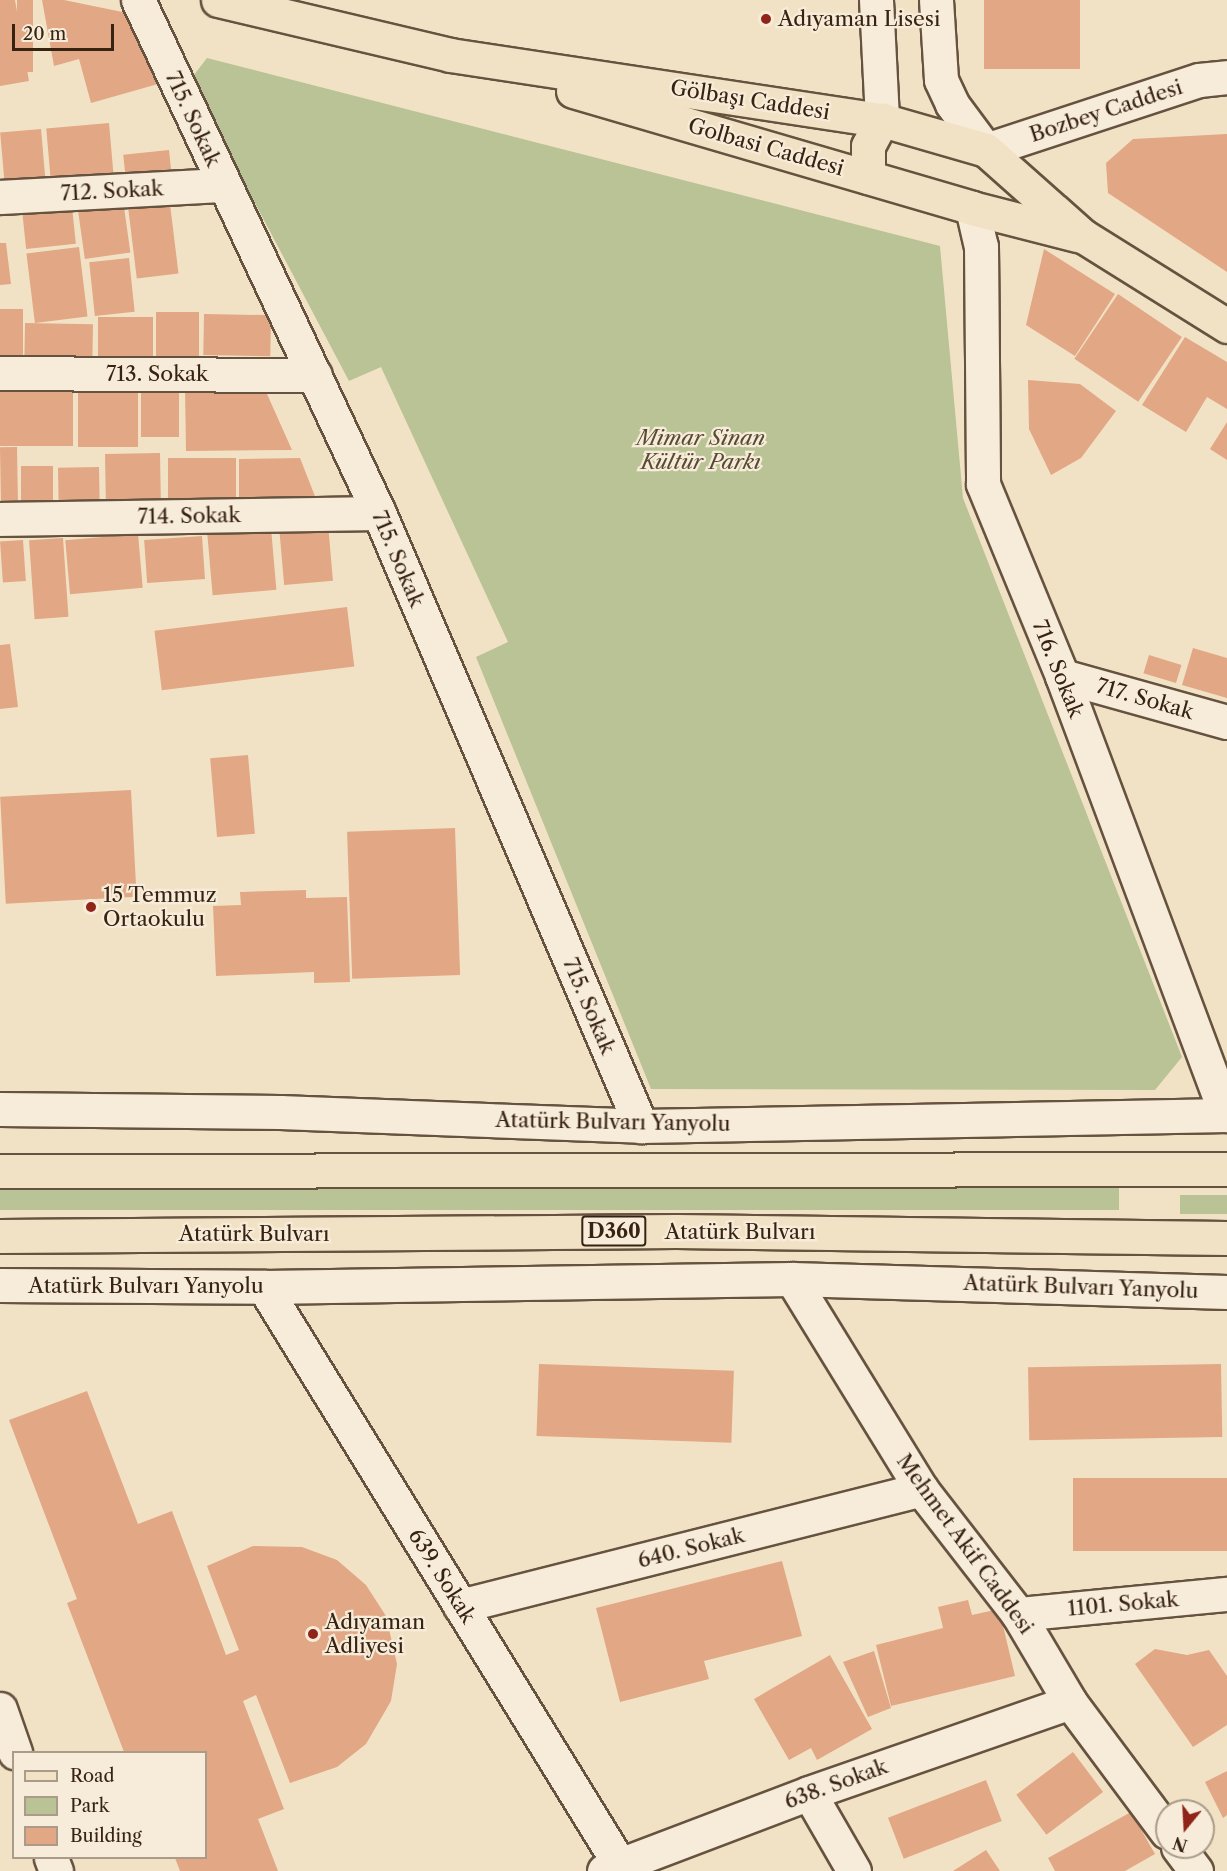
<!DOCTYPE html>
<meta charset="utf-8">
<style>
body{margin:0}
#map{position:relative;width:1227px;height:1871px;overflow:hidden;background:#f2e2c5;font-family:"Libre Caslon Text",serif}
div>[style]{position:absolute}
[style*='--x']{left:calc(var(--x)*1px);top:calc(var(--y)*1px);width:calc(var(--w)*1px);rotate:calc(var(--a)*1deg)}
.green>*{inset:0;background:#bac395;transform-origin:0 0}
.building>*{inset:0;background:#e2a785;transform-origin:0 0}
.roads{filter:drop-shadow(2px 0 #66533f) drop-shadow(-2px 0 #66533f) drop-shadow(0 2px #66533f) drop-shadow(0 -2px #66533f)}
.minor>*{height:33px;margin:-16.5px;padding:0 16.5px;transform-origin:16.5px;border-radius:16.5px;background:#f7ecd9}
.major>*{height:33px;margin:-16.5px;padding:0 16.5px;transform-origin:16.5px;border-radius:16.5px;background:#f2e2c5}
.highway>*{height:33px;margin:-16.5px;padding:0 16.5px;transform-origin:16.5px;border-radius:16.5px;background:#f2e2c5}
.dots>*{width:16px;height:16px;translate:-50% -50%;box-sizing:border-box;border:3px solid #f7ecd9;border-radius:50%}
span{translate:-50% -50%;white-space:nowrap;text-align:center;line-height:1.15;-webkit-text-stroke:4.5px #f7ecd9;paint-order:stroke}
.shield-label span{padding:2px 4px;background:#f7ecd9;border:2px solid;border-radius:4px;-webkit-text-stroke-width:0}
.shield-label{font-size:20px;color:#372312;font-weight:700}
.poi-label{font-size:21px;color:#372312}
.left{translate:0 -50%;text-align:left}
.street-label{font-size:21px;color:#372312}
.park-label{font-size:21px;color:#584b33;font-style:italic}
.legend{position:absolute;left:12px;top:1751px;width:195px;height:108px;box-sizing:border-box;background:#f7ecd9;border:2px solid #aa9c89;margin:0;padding:8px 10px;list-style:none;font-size:18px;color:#372312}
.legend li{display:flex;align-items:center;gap:12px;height:30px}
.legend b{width:30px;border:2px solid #aa9c89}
.north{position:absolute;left:1155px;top:1799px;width:60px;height:60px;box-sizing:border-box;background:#f7ecd9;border:2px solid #aa9c89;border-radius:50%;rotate:198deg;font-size:16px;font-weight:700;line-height:24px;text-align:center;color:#372312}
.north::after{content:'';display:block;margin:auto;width:21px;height:27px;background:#8f2418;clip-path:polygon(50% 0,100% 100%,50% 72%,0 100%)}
.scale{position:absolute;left:12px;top:24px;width:102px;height:27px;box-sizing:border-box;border:3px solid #372312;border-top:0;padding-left:8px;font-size:18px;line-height:21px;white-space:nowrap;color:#372312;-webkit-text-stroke:4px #f7ecd9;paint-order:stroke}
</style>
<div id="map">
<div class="green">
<div style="clip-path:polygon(207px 58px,940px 246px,963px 498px,1182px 1057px,1155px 1090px,651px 1089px,476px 657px,508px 642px,381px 367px,349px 381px,190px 80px)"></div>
<div style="left:0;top:1187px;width:1119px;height:23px"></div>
<div style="left:1227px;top:1195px;width:19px;height:47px;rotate:90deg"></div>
</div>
<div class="building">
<div style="clip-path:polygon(0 0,15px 0,29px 81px,0 86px)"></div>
<div style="left:17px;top:0;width:16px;height:72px"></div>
<div style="clip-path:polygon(42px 0,64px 0,137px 15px,158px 84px,91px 103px,79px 59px,54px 66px)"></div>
<div style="left:984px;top:0;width:96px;height:69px"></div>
<div style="left:109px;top:123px;width:58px;height:63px;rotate:85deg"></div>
<div style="left:41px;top:129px;width:57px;height:41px;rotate:85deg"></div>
<div style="clip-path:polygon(1227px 134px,1227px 272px,1108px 193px,1106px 163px,1133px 139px)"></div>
<div style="left:169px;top:150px;width:19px;height:46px;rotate:84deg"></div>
<div style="left:169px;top:196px;width:78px;height:42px;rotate:83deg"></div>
<div style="left:123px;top:200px;width:53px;height:46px;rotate:82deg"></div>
<div style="left:72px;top:207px;width:37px;height:50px;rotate:84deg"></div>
<div style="clip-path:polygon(0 243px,6px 243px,11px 284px,0 285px)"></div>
<div style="left:79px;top:247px;width:70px;height:53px;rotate:83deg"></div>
<div style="clip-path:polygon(1044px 249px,1115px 294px,1075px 356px,1026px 325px)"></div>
<div style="left:129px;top:258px;width:54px;height:40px;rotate:84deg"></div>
<div style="left:1118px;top:294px;width:77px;height:78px;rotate:34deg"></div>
<div style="left:0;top:309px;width:23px;height:57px"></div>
<div style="left:156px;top:312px;width:43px;height:46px"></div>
<div style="left:204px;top:314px;width:67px;height:41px;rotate:1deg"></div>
<div style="left:98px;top:317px;width:55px;height:48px"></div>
<div style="left:25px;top:323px;width:68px;height:43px;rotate:1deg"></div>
<div style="clip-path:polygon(1185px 337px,1227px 362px,1227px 409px,1207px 397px,1186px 432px,1142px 405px)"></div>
<div style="left:0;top:379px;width:73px;height:67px"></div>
<div style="clip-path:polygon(1028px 380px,1080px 384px,1116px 411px,1081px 458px,1051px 475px,1029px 429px)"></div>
<div style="left:78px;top:381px;width:60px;height:66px"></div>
<div style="clip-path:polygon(263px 385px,292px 450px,186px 451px,185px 386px)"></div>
<div style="left:141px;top:390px;width:38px;height:47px"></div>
<div style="clip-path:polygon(1227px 422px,1227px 460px,1210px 449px)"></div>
<div style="left:17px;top:447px;width:55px;height:17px;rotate:89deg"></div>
<div style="left:160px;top:453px;width:53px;height:55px;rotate:89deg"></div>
<div style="left:236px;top:458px;width:45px;height:68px;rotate:90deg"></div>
<div style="clip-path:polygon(300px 458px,318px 504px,239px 505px,239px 459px)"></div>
<div style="left:21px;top:466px;width:32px;height:41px"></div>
<div style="left:99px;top:467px;width:39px;height:41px;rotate:89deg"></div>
<div style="left:328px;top:524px;width:57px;height:49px;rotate:85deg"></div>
<div style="left:271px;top:528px;width:62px;height:64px;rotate:85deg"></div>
<div style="left:138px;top:534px;width:54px;height:73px;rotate:85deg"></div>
<div style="left:202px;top:536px;width:43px;height:58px;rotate:86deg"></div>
<div style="left:63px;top:538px;width:79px;height:34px;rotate:86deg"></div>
<div style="left:23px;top:540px;width:41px;height:23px;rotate:86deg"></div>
<div style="left:347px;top:607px;width:60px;height:194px;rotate:83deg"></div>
<div style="clip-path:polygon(10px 644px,18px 707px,0 709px,0 645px)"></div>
<div style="clip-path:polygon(1193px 648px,1227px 658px,1227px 698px,1182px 685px)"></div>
<div style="left:1149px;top:655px;width:34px;height:19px;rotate:17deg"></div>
<div style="left:248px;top:755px;width:79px;height:38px;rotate:85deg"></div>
<div style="left:131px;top:790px;width:107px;height:131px;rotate:87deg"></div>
<div style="left:455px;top:828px;width:147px;height:108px;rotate:88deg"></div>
<div style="clip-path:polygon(306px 890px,306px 898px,347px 897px,350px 982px,314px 983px,314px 972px,216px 976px,213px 906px,241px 905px,240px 892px)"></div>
<div style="left:539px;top:1364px;width:195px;height:72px;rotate:2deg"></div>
<div style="left:1221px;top:1364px;width:73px;height:193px;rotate:89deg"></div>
<div style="clip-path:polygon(87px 1391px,138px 1524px,172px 1511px,226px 1655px,239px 1650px,207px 1566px,253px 1546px,302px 1547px,337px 1560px,366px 1585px,386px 1616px,397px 1664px,391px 1701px,366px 1744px,337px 1767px,290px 1783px,256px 1695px,243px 1701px,284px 1809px,258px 1819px,278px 1871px,180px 1871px,175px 1858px,206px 1858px,206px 1752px,124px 1752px,67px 1603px,77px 1599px,9px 1420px)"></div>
<div style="left:1227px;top:1478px;width:73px;height:154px;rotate:90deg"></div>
<div style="clip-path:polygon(782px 1561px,802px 1636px,704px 1661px,709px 1679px,620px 1702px,596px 1608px)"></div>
<div style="clip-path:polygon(968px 1600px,972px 1615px,999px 1609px,1015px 1676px,891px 1706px,876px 1645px,943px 1628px,938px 1607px)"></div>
<div style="clip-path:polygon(1155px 1649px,1187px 1655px,1209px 1650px,1227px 1676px,1227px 1725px,1193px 1747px,1135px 1664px)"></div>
<div style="clip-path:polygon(874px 1651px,891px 1708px,868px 1717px,843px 1662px)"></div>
<div style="clip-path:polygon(830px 1655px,872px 1729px,817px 1760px,811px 1748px,789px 1760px,754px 1699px)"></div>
<div style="left:1073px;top:1752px;width:50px;height:71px;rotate:53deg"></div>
<div style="clip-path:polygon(1227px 1771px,1227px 1815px,1223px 1818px,1205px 1782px)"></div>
<div style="left:986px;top:1780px;width:44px;height:105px;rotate:69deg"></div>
<div style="clip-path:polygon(1131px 1812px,1155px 1854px,1125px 1871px,1055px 1871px,1048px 1858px)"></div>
<div style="clip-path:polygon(986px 1850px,1000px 1871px,953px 1871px)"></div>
</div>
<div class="roads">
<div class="minor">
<div style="--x:138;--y:0;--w:567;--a:64.84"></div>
<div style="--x:379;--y:513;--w:667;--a:66.86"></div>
<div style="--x:876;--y:0;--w:120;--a:87.1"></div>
<div style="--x:936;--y:0;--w:80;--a:86.4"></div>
<div style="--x:941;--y:80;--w:26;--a:65"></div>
<div style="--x:952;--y:104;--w:57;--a:53.5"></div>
<div style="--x:986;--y:150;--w:224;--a:-18.2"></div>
<div style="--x:1199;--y:80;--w:28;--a:-6"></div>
<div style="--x:0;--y:197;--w:223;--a:-3.1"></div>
<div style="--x:972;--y:208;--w:39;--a:77"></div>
<div style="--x:981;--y:246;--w:238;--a:89.5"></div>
<div style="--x:983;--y:484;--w:208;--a:67.6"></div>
<div style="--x:1062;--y:676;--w:469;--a:69.5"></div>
<div style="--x:0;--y:373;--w:315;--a:0.4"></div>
<div style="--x:0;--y:519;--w:379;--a:-0.9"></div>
<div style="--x:1062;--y:676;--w:171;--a:15.6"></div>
<div style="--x:0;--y:1109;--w:280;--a:0.6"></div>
<div style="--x:280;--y:1112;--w:361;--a:2.2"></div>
<div style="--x:641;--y:1126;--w:586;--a:-1.08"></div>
<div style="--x:792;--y:1279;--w:246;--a:58.4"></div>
<div style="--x:921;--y:1489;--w:158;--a:52.2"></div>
<div style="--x:1018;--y:1614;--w:102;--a:59.4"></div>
<div style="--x:1070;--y:1702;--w:162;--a:53.3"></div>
<div style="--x:0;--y:1285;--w:264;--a:0.4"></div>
<div style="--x:264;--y:1287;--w:528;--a:-0.87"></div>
<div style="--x:792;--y:1279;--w:435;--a:1.7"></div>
<div style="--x:264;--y:1287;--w:679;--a:58.37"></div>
<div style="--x:460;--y:1606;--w:476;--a:-14.2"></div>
<div style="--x:1018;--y:1614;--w:210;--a:-5.5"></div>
<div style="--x:0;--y:1709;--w:46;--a:70.8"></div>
<div style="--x:809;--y:1793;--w:90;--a:60"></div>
<div style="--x:1178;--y:1847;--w:30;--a:53"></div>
<div style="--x:51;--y:1858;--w:14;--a:69"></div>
<div style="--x:604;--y:1871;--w:219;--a:-20.8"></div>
<div style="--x:809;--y:1793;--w:276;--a:-19.2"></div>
</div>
<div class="major">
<div style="--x:218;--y:0;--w:238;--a:13.3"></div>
<div style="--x:450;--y:55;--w:437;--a:8.6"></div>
<div style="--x:882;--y:120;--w:108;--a:16.1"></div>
<div style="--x:986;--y:150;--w:130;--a:41.6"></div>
<div style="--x:1083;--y:236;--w:170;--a:32"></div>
<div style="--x:573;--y:91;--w:416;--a:16.3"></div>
<div style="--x:972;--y:208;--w:108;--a:14.4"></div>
<div style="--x:868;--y:177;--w:31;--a:-90"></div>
<div style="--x:868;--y:146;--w:30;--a:-62"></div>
</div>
<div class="highway">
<div style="--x:0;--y:1171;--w:1227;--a:-0.09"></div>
<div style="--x:0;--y:1236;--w:676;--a:-0.42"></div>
<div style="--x:676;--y:1231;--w:551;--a:0.73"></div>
</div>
</div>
<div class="dots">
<div style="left:766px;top:19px;background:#8f2418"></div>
<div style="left:91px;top:907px;background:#8f2418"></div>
<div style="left:313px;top:1634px;background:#8f2418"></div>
</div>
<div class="shield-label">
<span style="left:614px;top:1231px">D360</span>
</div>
<div class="poi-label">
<span class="left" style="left:778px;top:19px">Adıyaman Lisesi</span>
<span class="left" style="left:103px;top:907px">15 Temmuz<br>Ortaokulu</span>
<span class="left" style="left:325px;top:1634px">Adıyaman<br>Adliyesi</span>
</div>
<div class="street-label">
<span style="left:750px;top:100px;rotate:9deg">Gölbaşı Caddesi</span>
<span style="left:1106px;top:111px;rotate:-18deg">Bozbey Caddesi</span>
<span style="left:193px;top:119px;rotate:65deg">715. Sokak</span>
<span style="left:766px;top:147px;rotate:16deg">Golbasi Caddesi</span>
<span style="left:112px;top:191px;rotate:-3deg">712. Sokak</span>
<span style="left:157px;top:374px">713. Sokak</span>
<span style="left:189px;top:516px;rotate:-1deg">714. Sokak</span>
<span style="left:398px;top:559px;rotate:67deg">715. Sokak</span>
<span style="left:1058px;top:669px;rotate:68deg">716. Sokak</span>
<span style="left:1145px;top:699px;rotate:16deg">717. Sokak</span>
<span style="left:589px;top:1006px;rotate:67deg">715. Sokak</span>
<span style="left:613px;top:1122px;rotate:1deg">Atatürk Bulvarı Yanyolu</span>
<span style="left:740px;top:1232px">Atatürk Bulvarı</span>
<span style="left:254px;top:1234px">Atatürk Bulvarı</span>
<span style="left:146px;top:1286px">Atatürk Bulvarı Yanyolu</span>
<span style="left:1081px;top:1287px;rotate:2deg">Atatürk Bulvarı Yanyolu</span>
<span style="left:965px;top:1544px;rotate:54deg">Mehmet Akif Caddesi</span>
<span style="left:691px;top:1548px;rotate:-14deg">640. Sokak</span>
<span style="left:442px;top:1576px;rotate:58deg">639. Sokak</span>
<span style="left:1123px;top:1604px;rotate:-5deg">1101. Sokak</span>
<span style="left:836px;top:1784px;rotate:-20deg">638. Sokak</span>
</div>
<div class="park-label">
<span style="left:701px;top:450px">Mimar Sinan<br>Kültür Parkı</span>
</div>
<ul class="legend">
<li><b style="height:8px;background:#f2e2c5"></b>Road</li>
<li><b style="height:16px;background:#bac395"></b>Park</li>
<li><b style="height:16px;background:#e2a785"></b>Building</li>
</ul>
<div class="north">N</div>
<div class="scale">20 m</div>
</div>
